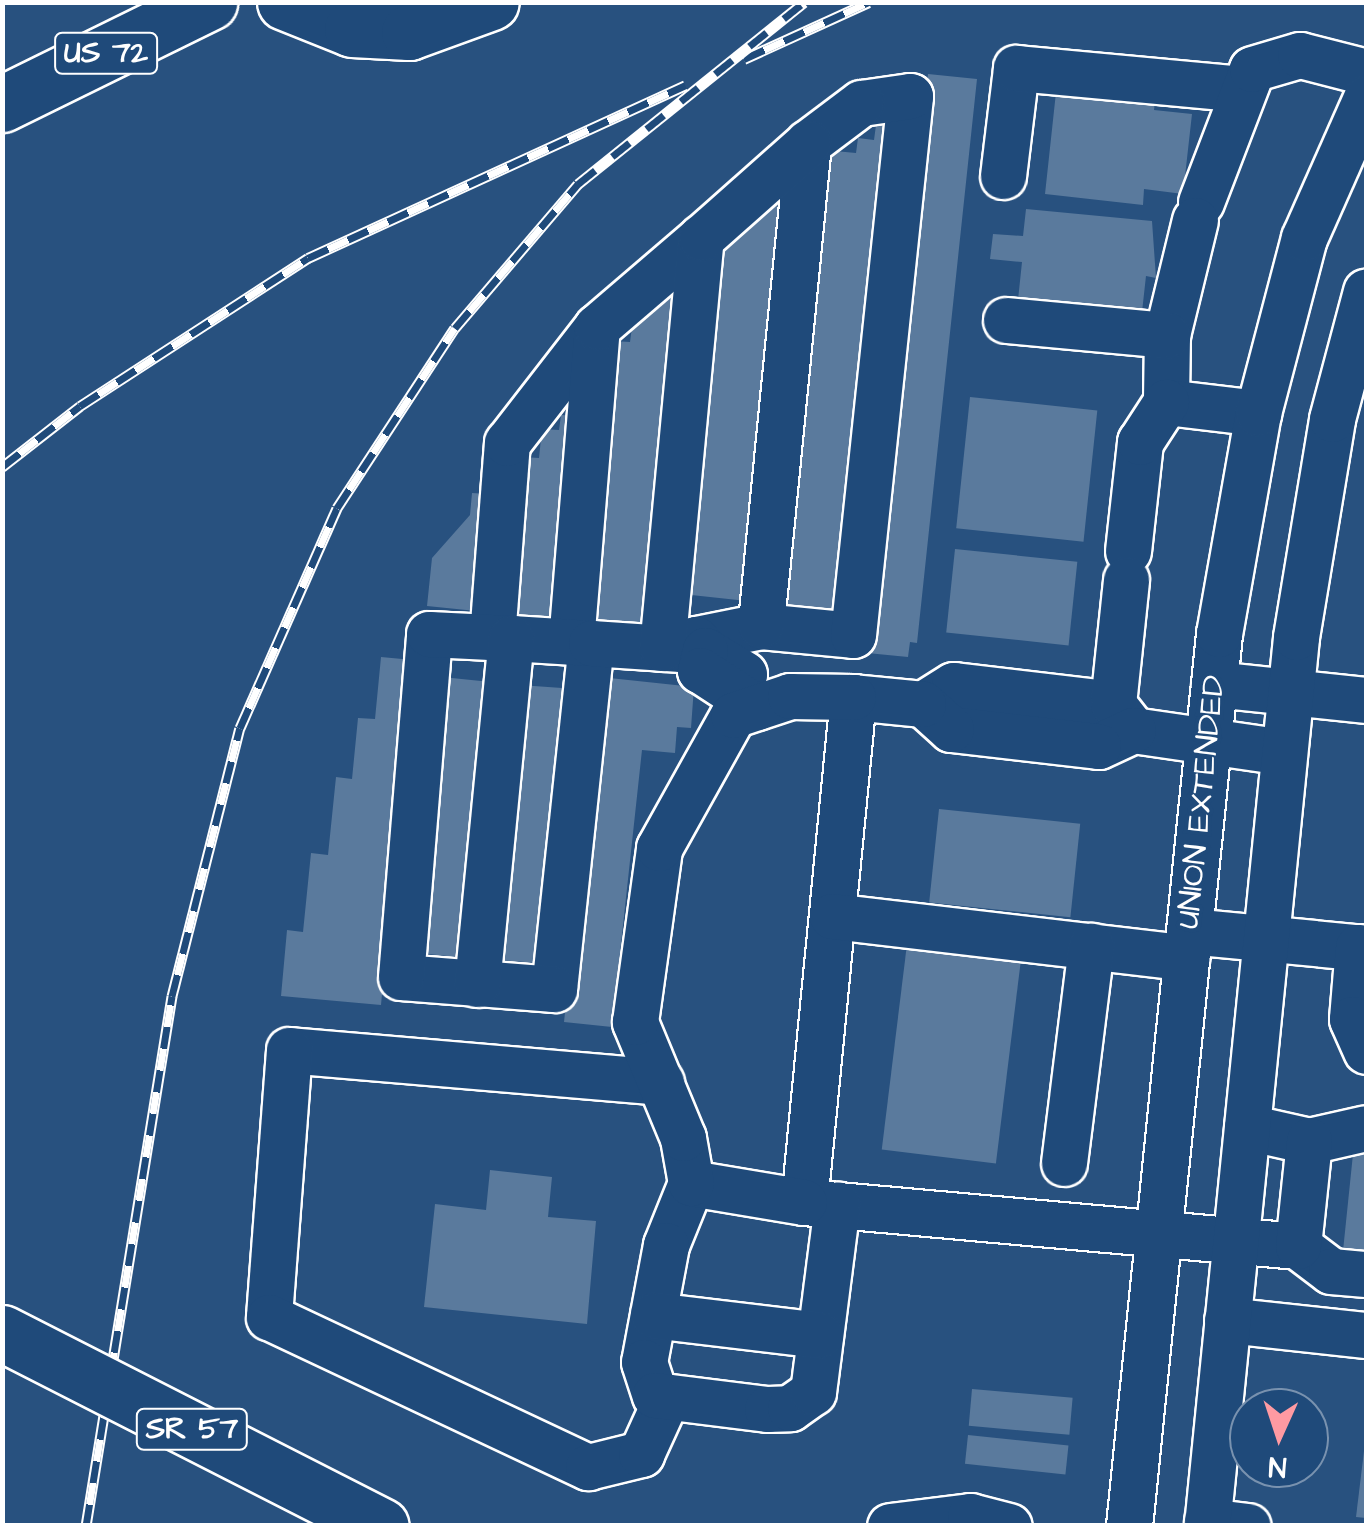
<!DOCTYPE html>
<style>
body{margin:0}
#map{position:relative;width:1369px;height:1528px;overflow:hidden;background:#28517f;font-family:"Architects Daughter",sans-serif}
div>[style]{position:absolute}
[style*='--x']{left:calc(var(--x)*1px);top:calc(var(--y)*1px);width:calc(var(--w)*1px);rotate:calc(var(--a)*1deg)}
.building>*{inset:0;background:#5a7a9d;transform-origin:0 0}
.roads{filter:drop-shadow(2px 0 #fff) drop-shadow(-2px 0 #fff) drop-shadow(0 2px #fff) drop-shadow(0 -2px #fff)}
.minor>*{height:45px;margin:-22.5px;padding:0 22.5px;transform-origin:22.5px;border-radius:22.5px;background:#1f4a7a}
.major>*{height:55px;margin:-27.5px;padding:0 27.5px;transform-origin:27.5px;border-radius:27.5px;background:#1f4a7a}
.rail>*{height:11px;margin-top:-5.5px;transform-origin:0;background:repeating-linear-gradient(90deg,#1f4a7a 0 22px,#fff 0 44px);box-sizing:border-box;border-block:2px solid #fff}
.bridges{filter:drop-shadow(2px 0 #fff) drop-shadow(-2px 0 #fff) drop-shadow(0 2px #fff) drop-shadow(0 -2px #fff)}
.major-bridge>*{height:55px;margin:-27.5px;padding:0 27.5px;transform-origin:27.5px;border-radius:27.5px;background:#1f4a7a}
span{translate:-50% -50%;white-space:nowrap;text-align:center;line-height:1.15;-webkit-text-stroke:8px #1f4a7a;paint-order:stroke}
.shield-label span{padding:2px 8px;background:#1f4a7a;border:2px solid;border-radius:8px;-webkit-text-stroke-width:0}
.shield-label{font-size:30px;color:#fff;font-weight:700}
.street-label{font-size:32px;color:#fff}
.frame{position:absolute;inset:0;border:5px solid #fff;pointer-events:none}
.north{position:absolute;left:1229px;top:1388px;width:100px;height:100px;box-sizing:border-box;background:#1f4a7a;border:2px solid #7992af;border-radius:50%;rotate:183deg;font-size:28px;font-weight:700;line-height:40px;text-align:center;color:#fff}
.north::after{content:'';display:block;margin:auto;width:35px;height:45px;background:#ff9aa2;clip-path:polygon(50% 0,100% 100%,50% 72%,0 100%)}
</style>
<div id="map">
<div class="building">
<div style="clip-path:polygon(928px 74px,977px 79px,917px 643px,910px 642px,908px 657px,867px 653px)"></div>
<div style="clip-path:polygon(1057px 83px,1156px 94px,1154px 110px,1192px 114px,1183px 194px,1144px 189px,1143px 205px,1045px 194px)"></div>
<div style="clip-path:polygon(876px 125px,892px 126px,841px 611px,776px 604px,824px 150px,856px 153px,858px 138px,874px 140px)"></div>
<div style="clip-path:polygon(773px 193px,790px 194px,747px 601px,682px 594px,719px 234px,738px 220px,754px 222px,755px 206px,771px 208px)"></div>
<div style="clip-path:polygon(1026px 209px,1152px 221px,1156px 278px,1146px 276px,1142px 312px,1018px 300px,1022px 262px,990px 259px,993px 234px,1023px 236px)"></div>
<div style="clip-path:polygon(669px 285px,684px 287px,649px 630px,584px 623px,613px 341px,630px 342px,634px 312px,649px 313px,650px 298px,667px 300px)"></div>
<div style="left:970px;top:397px;width:128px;height:132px;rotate:6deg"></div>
<div style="clip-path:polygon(561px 415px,577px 416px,555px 620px,505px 615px,522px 457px,539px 458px,542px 429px,559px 430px)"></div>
<div style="clip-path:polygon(472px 493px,488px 494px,476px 611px,427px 606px,432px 558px,470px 515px)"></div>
<div style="left:955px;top:549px;width:123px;height:84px;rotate:6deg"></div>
<div style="clip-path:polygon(381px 657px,413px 660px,381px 1005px,281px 996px,287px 930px,303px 932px,311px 853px,328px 855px,336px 777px,352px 779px,358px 718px,375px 719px)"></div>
<div style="left:442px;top:677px;width:49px;height:277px;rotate:6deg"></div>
<div style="clip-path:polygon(600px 677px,694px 687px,691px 728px,677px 727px,675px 753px,642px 750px,612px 1027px,564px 1022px)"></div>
<div style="left:520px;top:685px;width:49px;height:276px;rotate:4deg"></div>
<div style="left:939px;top:809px;width:142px;height:94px;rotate:6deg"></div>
<div style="left:907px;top:944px;width:115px;height:207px;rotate:7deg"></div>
<div style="clip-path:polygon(1353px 1154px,1366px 1155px,1366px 1254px,1343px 1251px)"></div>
<div style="clip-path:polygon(490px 1170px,552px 1177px,548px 1217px,596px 1221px,587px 1324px,424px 1307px,435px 1204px,486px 1210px)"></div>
<div style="left:972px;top:1389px;width:101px;height:37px;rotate:5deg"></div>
<div style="left:968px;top:1435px;width:101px;height:29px;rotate:6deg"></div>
<div style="clip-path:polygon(1364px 1451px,1366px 1451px,1366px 1518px,1356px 1517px)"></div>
</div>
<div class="roads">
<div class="minor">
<div style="--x:1003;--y:176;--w:109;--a:-83.1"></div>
<div style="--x:1016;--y:68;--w:226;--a:5.3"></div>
<div style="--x:1201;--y:202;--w:142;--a:-69"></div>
<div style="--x:1252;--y:69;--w:50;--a:-16.3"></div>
<div style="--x:1300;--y:55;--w:68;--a:14.4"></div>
<div style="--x:1195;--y:220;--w:118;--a:103.7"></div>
<div style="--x:1167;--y:335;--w:67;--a:90.9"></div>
<div style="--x:1166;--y:402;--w:93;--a:6.8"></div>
<div style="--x:1006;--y:320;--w:162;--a:5.3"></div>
<div style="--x:1128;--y:551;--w:110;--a:-83.7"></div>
<div style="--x:1140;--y:442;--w:48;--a:-57"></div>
<div style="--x:492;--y:637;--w:195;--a:-85.6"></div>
<div style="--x:507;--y:443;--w:147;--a:-52.2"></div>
<div style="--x:696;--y:639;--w:66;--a:-11.3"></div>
<div style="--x:761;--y:626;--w:92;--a:5.6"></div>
<div style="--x:853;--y:635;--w:542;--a:-83.96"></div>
<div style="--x:910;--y:96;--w:49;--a:171.9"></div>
<div style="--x:861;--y:103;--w:66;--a:143"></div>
<div style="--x:808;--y:143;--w:485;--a:95.6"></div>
<div style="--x:571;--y:642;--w:316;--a:-85.3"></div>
<div style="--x:597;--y:327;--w:137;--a:-40.6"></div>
<div style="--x:591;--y:643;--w:348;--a:96.1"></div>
<div style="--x:554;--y:989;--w:153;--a:-175.5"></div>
<div style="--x:401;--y:977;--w:344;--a:-85.3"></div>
<div style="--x:429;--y:634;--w:82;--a:2.8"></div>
<div style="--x:511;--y:638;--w:80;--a:3.6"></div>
<div style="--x:591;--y:643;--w:90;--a:3.8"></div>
<div style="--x:681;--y:649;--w:18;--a:-34"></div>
<div style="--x:696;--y:639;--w:14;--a:51"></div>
<div style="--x:662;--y:648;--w:412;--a:-84.6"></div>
<div style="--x:701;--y:238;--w:143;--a:-41.6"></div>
<div style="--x:1214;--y:684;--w:153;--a:6"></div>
<div style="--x:740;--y:691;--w:17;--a:-77"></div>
<div style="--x:744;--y:674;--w:46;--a:-148.4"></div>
<div style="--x:705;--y:650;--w:21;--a:104"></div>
<div style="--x:700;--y:670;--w:68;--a:33"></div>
<div style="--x:923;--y:704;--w:36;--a:-32"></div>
<div style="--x:954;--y:685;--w:160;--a:6.8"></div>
<div style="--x:1113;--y:704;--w:33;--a:52"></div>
<div style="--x:1113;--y:704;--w:125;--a:-84"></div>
<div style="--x:1284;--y:752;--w:153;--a:-171.7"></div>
<div style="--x:1133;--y:730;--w:38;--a:155"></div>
<div style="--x:1098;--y:746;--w:148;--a:-173.4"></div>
<div style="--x:951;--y:729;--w:38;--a:-138"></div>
<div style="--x:923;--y:704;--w:70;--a:-174.3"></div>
<div style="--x:853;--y:697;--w:507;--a:95.54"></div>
<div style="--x:804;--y:1202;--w:496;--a:5.1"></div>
<div style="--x:1298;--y:1246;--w:41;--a:37.1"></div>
<div style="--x:1331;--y:1271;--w:35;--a:5"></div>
<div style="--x:832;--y:916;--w:357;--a:6.7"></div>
<div style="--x:1189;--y:931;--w:178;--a:5.5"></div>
<div style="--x:1358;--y:947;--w:72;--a:94.8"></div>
<div style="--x:1352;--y:1019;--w:35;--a:66"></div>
<div style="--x:477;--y:984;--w:348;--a:-84.4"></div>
<div style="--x:661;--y:1082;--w:373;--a:-175.1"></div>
<div style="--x:289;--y:1050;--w:268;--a:94.3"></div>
<div style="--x:269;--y:1317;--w:353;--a:25.2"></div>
<div style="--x:588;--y:1467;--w:55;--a:-13.8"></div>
<div style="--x:641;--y:1454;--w:63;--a:-65.5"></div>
<div style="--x:1247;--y:1127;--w:64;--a:12.7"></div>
<div style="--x:1309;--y:1141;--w:58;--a:-12.8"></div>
<div style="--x:1064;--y:1163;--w:219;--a:-82.9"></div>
<div style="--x:691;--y:1183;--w:67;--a:112"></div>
<div style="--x:666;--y:1245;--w:119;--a:100.6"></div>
<div style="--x:644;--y:1362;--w:35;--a:72"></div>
<div style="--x:655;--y:1395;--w:113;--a:7.1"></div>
<div style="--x:767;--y:1409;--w:23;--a:-2"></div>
<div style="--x:790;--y:1408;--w:28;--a:-35"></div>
<div style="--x:813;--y:1392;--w:189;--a:-82.7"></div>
<div style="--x:804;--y:1202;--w:115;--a:-170.5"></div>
<div style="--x:691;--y:1183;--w:46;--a:-100.1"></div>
<div style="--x:683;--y:1138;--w:126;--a:-112.5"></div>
<div style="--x:635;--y:1022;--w:176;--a:-82.1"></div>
<div style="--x:659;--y:848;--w:152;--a:-60.9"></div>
<div style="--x:733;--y:715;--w:60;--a:-18.4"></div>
<div style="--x:790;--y:696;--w:63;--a:0.9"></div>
<div style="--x:1298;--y:1246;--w:106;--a:-84"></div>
<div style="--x:653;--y:1315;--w:168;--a:6.8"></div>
<div style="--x:1227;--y:1320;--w:140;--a:6.2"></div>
<div style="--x:1207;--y:1521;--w:41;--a:7"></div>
<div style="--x:890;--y:1526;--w:81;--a:-7.1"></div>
<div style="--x:970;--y:1516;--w:40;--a:14.4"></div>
<div style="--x:1129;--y:1526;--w:897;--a:-84.24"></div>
<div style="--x:1219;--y:634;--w:224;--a:-80"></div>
<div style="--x:1258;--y:413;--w:181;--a:-75.3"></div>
<div style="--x:1304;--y:238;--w:153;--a:-66.1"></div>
<div style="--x:1207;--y:1526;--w:893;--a:-84.28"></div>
<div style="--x:1296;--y:637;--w:221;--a:-80.6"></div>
<div style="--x:1332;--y:419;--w:132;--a:-75.1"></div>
</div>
<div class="major">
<div style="--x:285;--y:2;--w:72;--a:21.9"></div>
<div style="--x:352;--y:29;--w:57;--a:3"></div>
<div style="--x:409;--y:32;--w:87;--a:-20.1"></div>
<div style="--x:2;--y:104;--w:231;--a:-26.2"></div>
</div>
</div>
<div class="rail">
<div style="--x:744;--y:59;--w:137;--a:-24.5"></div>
<div style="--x:2;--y:467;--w:99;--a:-38"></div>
<div style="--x:80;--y:406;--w:272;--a:-33"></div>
<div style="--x:308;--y:258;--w:415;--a:-24.6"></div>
<div style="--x:86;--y:1526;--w:537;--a:-80.78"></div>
<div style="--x:172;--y:996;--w:276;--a:-75.8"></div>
<div style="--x:240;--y:728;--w:240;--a:-66.2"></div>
<div style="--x:337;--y:508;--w:215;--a:-56.8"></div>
<div style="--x:455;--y:328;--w:189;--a:-49.5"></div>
<div style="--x:578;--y:184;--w:290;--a:-38.8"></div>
</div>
<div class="bridges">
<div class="major-bridge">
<div style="--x:2;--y:1333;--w:425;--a:27"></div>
</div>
</div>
<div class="shield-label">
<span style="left:106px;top:53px">US 72</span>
<span style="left:192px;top:1429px">SR 57</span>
</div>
<div class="street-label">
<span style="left:1202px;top:802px;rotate:-84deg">UNION EXTENDED</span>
</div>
<div class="frame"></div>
<div class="north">N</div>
</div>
